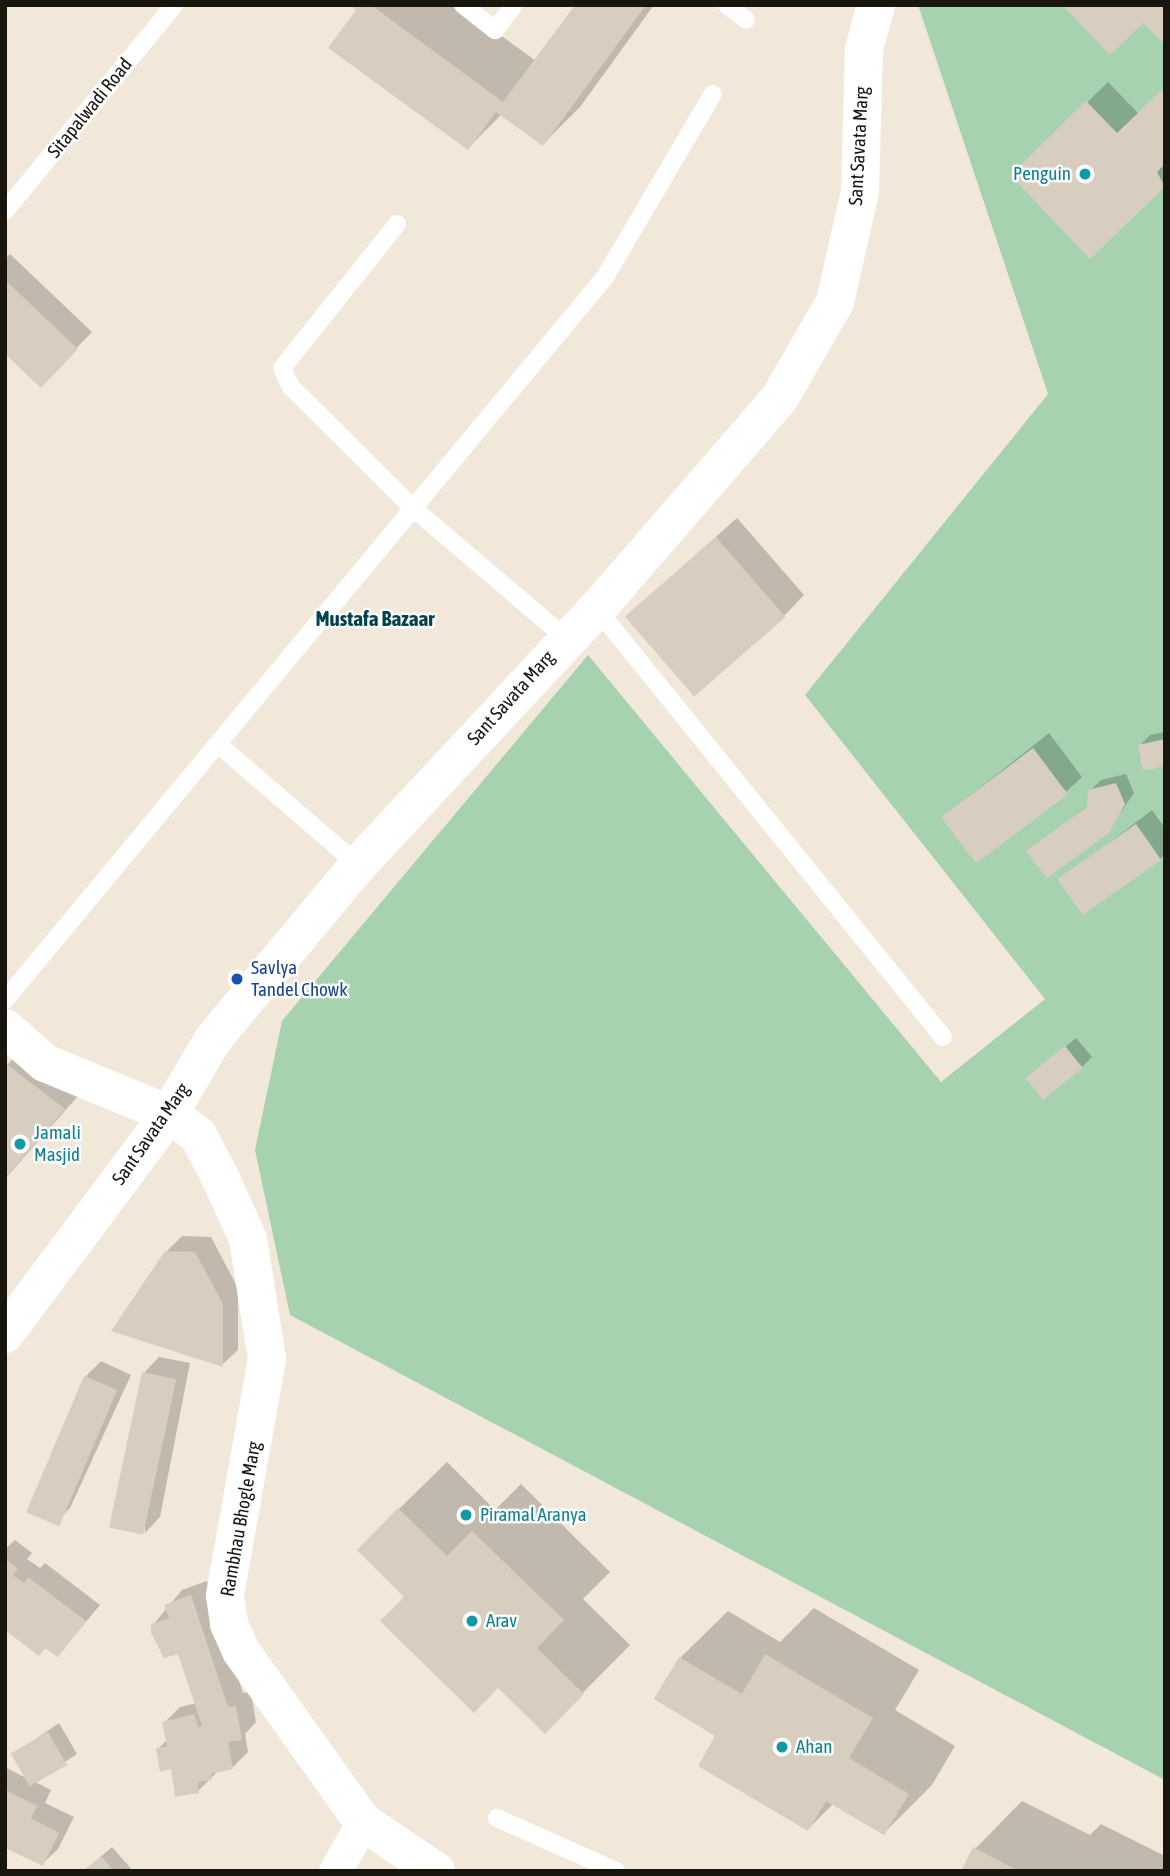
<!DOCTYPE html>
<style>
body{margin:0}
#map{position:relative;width:1170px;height:1876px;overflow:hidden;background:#f2e8d9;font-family:"Asap Condensed",sans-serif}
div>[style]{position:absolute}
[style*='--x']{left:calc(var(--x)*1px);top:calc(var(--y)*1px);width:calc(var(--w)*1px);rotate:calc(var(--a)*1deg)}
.green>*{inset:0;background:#a6d2af}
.shadow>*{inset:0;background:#0003}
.building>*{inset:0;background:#d8cebf;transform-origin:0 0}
.service>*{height:18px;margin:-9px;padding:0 9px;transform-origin:9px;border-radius:9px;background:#fff}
.minor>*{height:33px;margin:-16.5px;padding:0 16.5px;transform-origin:16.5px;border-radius:16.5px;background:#fff}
.tertiary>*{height:38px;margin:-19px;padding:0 19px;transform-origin:19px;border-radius:19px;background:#fff}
.dots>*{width:19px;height:19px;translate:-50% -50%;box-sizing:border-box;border:4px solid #fff;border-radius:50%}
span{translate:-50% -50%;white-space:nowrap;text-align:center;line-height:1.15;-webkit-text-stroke:5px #fff;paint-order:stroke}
.street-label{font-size:19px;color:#191610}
.culture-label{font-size:19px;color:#0d838f}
.right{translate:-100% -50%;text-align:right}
.left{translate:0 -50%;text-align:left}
.transit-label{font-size:19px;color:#164399}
.neighbourhood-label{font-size:21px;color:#04424e;font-weight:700}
.frame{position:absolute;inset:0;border:7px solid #191610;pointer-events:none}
</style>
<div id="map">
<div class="green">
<div style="clip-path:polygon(918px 5px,1165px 5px,1165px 1780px,290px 1315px,255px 1150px,282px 1021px,588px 655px,941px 1082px,1045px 999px,805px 695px,1048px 394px)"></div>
</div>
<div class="shadow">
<div style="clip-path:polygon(352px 5px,459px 5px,536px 61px,577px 5px,654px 5px,580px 107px,543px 144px,502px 114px,468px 148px)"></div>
<div style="clip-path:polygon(1108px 82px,1139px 114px,1165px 89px,1165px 184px,1090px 256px,1033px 155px)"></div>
<div style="clip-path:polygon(10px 254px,92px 332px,41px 385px,5px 351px,5px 259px)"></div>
<div style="clip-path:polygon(737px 518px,804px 595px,784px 616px,627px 616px)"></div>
<div style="clip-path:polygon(1165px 732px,1165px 765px,1140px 745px,1150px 735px)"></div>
<div style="clip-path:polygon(1049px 733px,1082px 777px,1066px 792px,943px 817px)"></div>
<div style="clip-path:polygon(1126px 774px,1134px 793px,1107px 832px,1029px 852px,1089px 805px,1090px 791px,1101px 780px)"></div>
<div style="clip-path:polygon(1152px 810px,1165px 828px,1165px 854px,1160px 859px,1061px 880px)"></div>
<div style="clip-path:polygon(36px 1036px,92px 1080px,5px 1179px,5px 1067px)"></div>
<div style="clip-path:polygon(1076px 1038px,1092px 1057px,1082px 1067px,1038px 1069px)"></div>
<div style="clip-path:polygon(182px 1236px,211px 1237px,238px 1288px,238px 1350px,222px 1365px,166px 1252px)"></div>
<div style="clip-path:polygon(159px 1357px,190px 1363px,160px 1517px,145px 1533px,144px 1373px)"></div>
<div style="clip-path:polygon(101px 1361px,131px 1375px,70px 1508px,55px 1524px,85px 1377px)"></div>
<div style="clip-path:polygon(447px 1462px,495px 1510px,521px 1484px,610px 1572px,583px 1599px,630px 1645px,545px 1731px,399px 1509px)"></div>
<div style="clip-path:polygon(15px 1540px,32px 1553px,27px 1559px,40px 1568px,45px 1563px,100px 1605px,58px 1655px,5px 1627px,5px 1549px)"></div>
<div style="clip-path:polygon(207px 1581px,243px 1693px,251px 1692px,256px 1722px,245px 1734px,248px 1752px,232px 1768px,219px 1770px,198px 1791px,158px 1749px,167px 1740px,164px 1723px,180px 1707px,197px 1703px,179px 1651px,153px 1625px,182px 1590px)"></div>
<div style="clip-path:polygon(814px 1608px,919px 1670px,895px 1710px,955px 1746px,932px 1785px,884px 1833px,834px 1803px,808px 1829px,717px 1735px,680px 1658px,728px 1611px,780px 1642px)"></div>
<div style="clip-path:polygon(59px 1723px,77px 1754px,35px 1782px,51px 1790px,45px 1803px,74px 1817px,58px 1849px,42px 1864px,5px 1846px,5px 1767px,28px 1779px,14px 1754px)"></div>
<div style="clip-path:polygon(1022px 1801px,1090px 1835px,1101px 1824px,1165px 1856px,1165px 1871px,963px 1871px,975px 1849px)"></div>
<div style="clip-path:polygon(112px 1847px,133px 1871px,84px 1871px)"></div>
</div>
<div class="building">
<div style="clip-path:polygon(350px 5px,371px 5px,503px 102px,575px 5px,646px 5px,543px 146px,496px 112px,468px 150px,328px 48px,356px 10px)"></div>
<div style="clip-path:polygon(1062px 5px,1165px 5px,1165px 45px,1143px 23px,1110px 55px)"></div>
<div style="clip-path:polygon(1165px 87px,1165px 164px,1157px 172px,1165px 187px,1090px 259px,1010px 175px,1086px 101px,1117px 133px)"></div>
<div style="clip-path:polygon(5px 280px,78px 349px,41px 388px,5px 354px)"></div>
<div style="left:716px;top:537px;width:106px;height:121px;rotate:49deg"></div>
<div style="clip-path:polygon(1165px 739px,1165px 766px,1143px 771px,1138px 745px)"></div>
<div style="left:1033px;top:748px;width:58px;height:115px;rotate:53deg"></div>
<div style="clip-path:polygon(1116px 783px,1125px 804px,1109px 833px,1047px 878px,1026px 851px,1087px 807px,1088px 790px)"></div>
<div style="left:1136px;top:824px;width:44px;height:96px;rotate:55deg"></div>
<div style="left:1065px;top:1046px;width:28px;height:51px;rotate:51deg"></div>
<div style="clip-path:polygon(5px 1063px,65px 1109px,5px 1178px)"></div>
<div style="clip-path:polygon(165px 1251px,195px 1252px,223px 1304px,223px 1367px,111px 1331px)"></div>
<div style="left:142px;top:1372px;width:35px;height:159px;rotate:12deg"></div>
<div style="left:84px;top:1376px;width:36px;height:148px;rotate:23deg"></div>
<div style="clip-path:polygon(398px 1508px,447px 1556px,472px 1531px,564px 1620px,537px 1648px,584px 1694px,545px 1734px,498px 1688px,474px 1713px,380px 1621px,404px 1597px,357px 1550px)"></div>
<div style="clip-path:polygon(5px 1559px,18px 1569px,13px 1575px,24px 1583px,28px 1577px,86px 1621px,58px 1657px,45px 1648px,39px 1656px,5px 1630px)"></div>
<div style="clip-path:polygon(191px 1595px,228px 1707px,236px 1706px,242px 1740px,228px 1742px,233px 1769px,211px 1774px,212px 1780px,198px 1782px,199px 1793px,175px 1797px,171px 1769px,160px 1772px,156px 1748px,167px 1747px,162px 1722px,194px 1714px,198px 1727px,202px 1726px,178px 1654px,164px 1658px,151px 1633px,151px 1624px,169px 1618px,164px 1605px)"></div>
<div style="clip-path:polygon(765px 1654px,873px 1718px,849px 1758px,909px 1794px,884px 1835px,826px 1801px,808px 1831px,698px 1766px,715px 1736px,654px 1699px,679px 1657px,742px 1694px)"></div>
<div style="left:48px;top:1732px;width:38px;height:43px;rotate:60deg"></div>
<div style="clip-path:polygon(5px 1790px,37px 1806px,31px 1818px,59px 1833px,43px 1866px,5px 1848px)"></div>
<div style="clip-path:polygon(973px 1847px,1019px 1871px,961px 1871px)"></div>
<div style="clip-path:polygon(101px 1856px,114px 1871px,83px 1871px)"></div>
</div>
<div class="service">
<div style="--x:463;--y:5;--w:41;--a:38"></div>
<div style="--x:495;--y:30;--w:31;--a:-53"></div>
<div style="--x:727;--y:5;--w:24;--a:38"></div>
<div style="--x:5;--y:211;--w:266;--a:-50.6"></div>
<div style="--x:397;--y:224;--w:184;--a:128.6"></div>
<div style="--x:282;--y:368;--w:21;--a:65"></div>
<div style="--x:291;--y:387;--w:172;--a:44.8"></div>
<div style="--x:413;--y:508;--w:201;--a:40.4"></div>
<div style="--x:597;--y:609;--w:550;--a:51.05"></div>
<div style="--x:218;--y:744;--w:185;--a:40.8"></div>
<div style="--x:5;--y:1000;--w:940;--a:-50.31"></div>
<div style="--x:605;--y:277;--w:212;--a:-59.5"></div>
<div style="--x:497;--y:1818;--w:130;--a:24"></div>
</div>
<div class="minor">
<div style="--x:335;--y:1871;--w:56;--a:-60.3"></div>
</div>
<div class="tertiary">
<div style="--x:5;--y:1028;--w:53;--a:41.2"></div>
<div style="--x:45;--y:1063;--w:134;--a:22.4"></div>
<div style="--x:169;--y:1114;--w:36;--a:36"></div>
<div style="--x:198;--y:1135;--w:45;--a:62.3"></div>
<div style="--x:219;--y:1175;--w:70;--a:65.6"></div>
<div style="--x:248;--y:1239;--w:121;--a:81"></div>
<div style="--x:267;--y:1359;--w:240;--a:100.1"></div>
<div style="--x:225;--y:1595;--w:29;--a:82"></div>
<div style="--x:229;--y:1624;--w:30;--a:66"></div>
<div style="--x:241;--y:1651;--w:210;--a:54.5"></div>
<div style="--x:363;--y:1822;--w:88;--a:33.9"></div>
<div style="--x:5;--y:1334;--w:274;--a:-53.3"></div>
<div style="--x:169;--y:1114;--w:88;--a:-59.4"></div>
<div style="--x:214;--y:1038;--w:225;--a:-50.2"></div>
<div style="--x:358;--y:865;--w:350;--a:-47"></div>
<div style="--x:597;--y:609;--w:278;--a:-49.1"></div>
<div style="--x:779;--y:399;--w:112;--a:-60"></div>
<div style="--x:835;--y:302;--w:113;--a:-77.2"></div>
<div style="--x:860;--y:192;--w:143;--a:-88.4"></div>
<div style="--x:864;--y:49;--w:46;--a:-74.7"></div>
</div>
<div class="dots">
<div style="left:1085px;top:174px;background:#0f9aa8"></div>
<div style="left:237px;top:979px;background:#1a4fb4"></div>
<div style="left:20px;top:1144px;background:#0f9aa8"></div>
<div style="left:466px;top:1515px;background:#0f9aa8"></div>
<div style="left:472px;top:1621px;background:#0f9aa8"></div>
<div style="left:782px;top:1747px;background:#0f9aa8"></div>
</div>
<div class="street-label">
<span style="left:90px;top:108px;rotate:-51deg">Sitapalwadi Road</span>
<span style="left:859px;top:146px;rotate:-87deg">Sant Savata Marg</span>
<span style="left:511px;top:698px;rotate:-48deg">Sant Savata Marg</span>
<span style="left:151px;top:1134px;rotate:-55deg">Sant Savata Marg</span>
<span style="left:241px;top:1519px;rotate:-80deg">Rambhau Bhogle Marg</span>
</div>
<div class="culture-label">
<span class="right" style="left:1071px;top:174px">Penguin</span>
<span class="left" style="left:34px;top:1144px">Jamali<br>Masjid</span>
<span class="left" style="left:480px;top:1515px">Piramal Aranya</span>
<span class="left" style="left:486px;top:1621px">Arav</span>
<span class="left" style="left:796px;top:1747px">Ahan</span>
</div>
<div class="transit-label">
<span class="left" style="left:251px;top:979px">Savlya<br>Tandel Chowk</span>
</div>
<div class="neighbourhood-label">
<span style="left:375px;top:618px">Mustafa Bazaar</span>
</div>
<div class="frame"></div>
</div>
